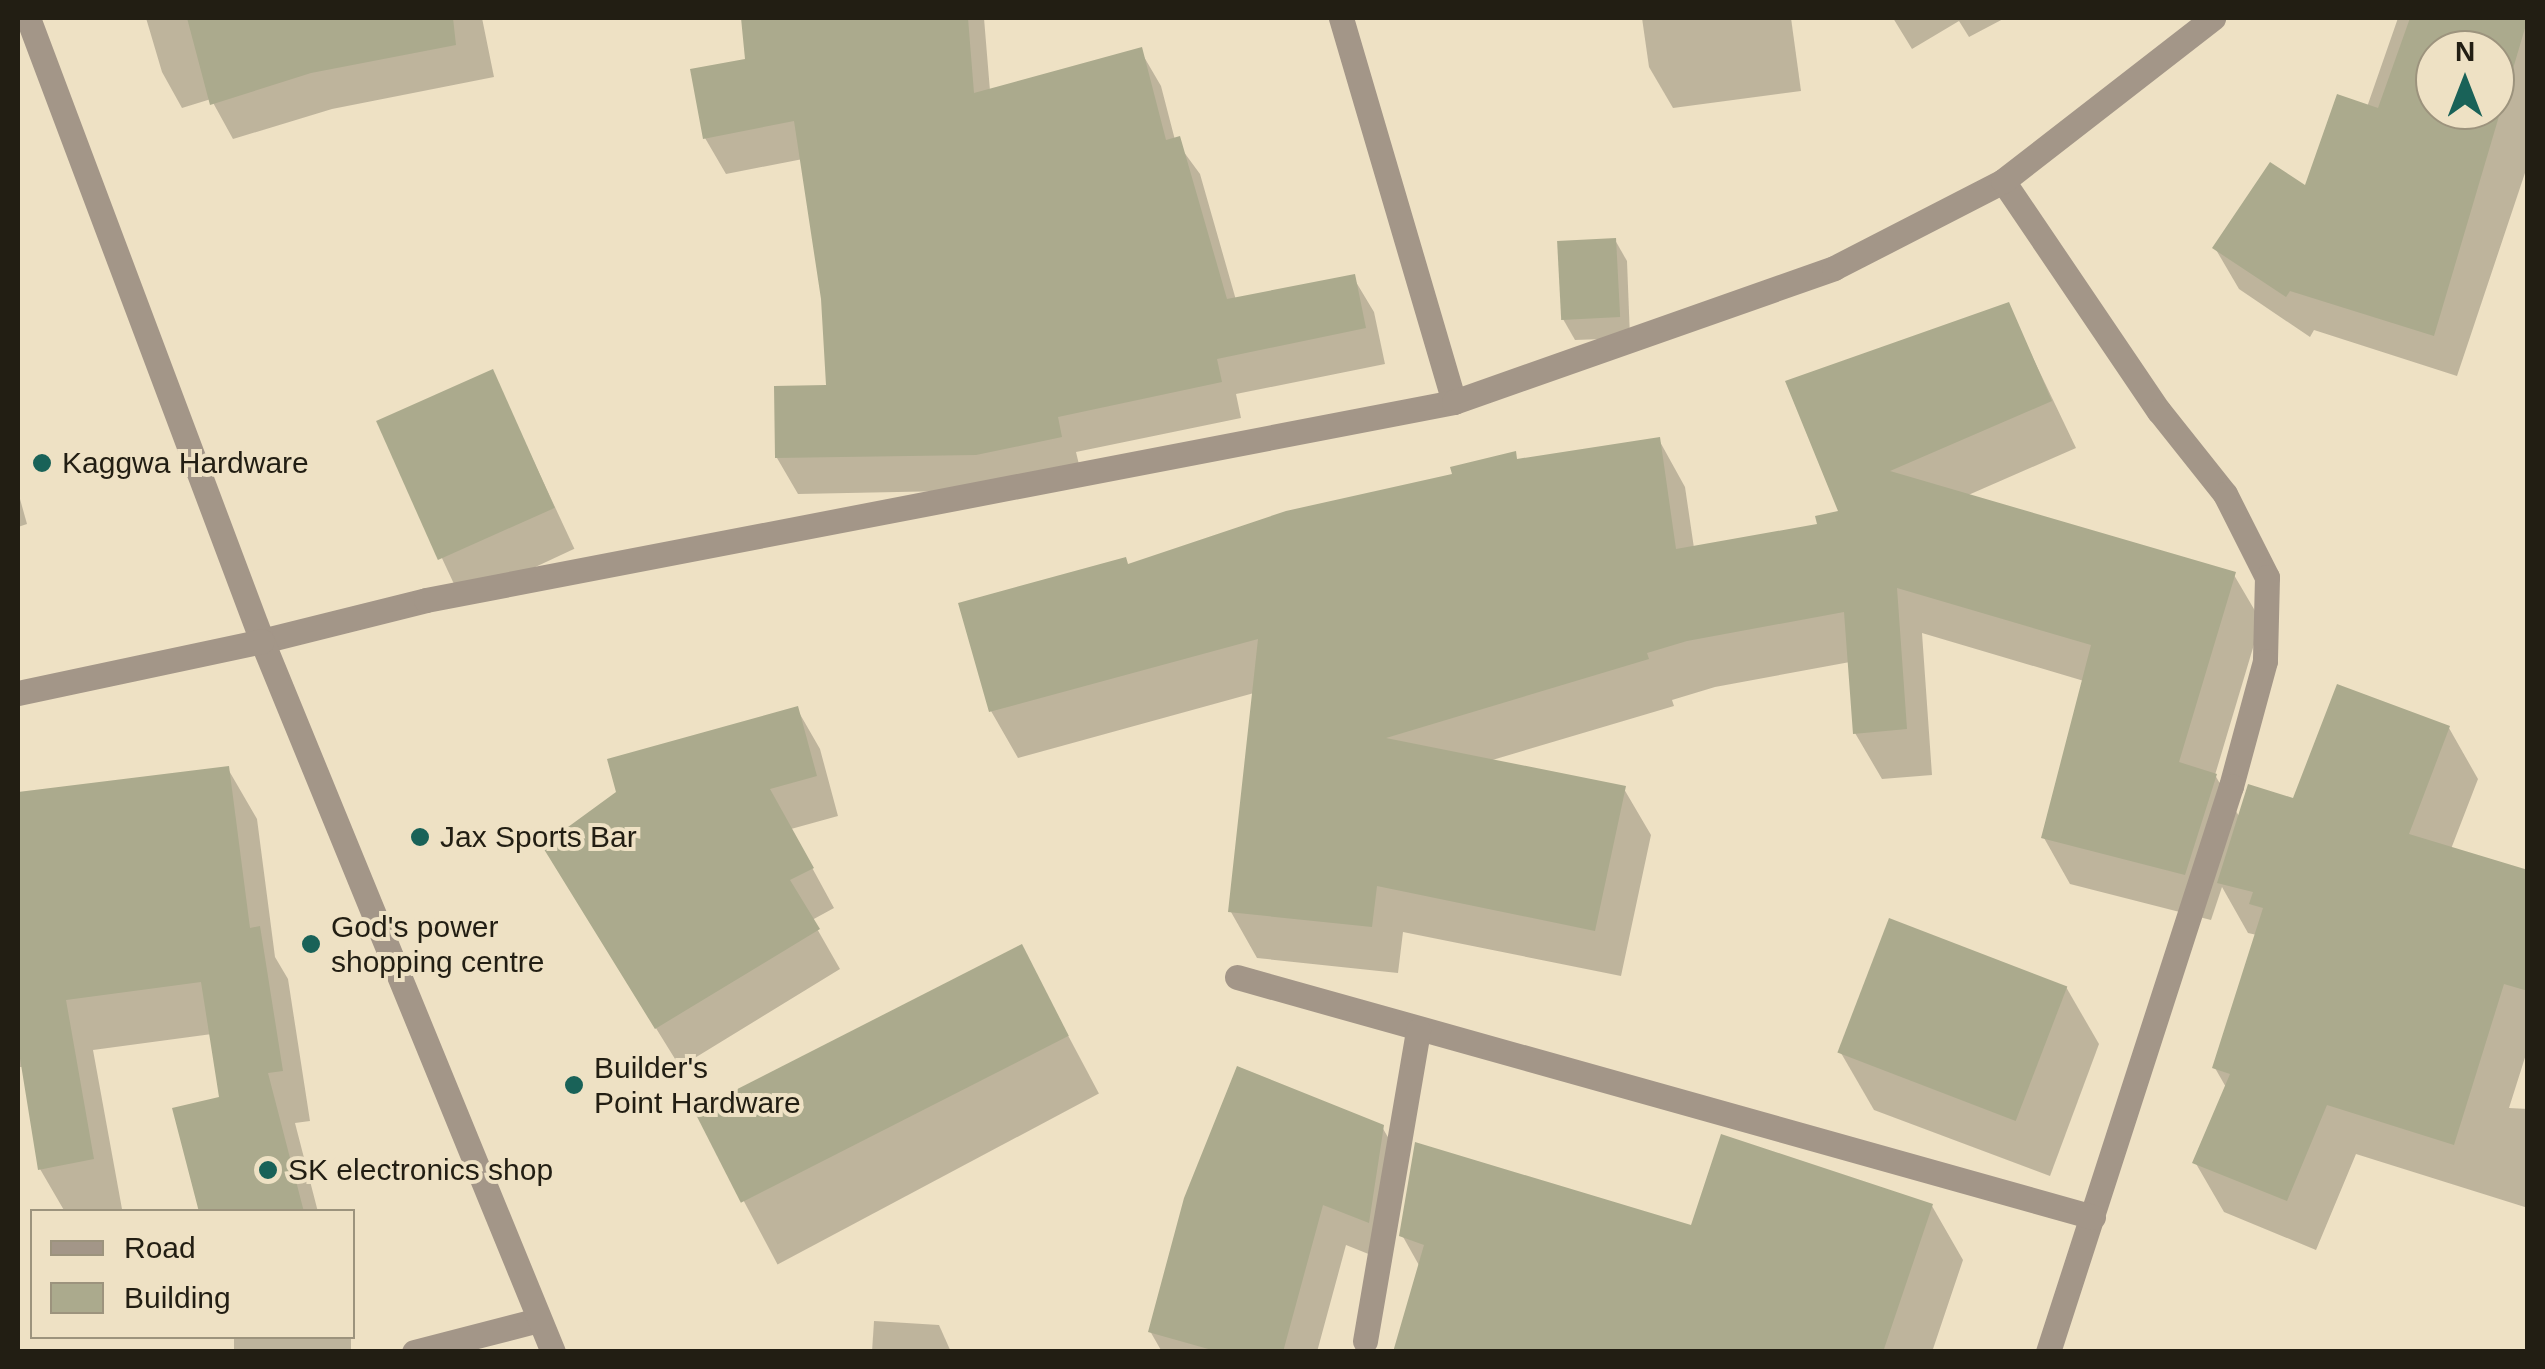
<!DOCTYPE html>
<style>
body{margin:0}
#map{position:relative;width:2545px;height:1369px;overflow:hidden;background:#eee1c4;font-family:Arial,sans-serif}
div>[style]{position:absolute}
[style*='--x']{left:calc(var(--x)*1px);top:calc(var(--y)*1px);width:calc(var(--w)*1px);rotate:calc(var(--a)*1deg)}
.shadow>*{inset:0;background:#0003;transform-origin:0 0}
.building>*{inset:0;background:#abaa8d;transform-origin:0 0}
.minor>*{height:25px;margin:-12.5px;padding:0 12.5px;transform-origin:12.5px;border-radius:12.5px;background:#a39688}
.tertiary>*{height:25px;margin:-12.5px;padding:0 12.5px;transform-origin:12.5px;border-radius:12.5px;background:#a39688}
.dots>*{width:28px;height:28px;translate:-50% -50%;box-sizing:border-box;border:5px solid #eee1c4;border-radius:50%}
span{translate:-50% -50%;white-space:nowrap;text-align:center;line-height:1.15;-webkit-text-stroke:8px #eee1c4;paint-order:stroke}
.poi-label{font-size:30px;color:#221e13}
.left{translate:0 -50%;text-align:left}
.frame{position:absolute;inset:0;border:20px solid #221e13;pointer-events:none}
.legend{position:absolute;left:30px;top:1209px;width:325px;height:130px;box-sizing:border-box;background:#eee1c4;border:2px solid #9c937d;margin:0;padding:12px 18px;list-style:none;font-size:30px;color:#221e13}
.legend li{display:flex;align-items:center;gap:20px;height:50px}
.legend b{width:50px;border:2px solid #9c937d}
.north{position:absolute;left:2415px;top:30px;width:100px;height:100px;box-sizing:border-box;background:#eee1c4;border:2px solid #9c937d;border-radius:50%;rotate:0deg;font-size:28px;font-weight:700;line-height:40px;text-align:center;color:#221e13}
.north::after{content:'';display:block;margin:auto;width:35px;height:45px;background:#196258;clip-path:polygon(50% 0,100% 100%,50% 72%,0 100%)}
</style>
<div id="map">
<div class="shadow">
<div style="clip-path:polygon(146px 18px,482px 18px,494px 77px,332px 109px,233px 139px,211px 99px,182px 108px,162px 72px)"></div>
<div style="clip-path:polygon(743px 18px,984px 18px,990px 91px,1140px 50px,1161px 86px,1175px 140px,1200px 174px,1236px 300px,1353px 277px,1374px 312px,1385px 364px,1236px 394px,1241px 418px,1076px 452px,1081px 473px,997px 490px,798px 494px,777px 458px,829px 387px,824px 299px,803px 159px,726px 174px,705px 138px,747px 61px)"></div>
<div style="clip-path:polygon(1642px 18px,1791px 18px,1801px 91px,1673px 108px,1649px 67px)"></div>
<div style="clip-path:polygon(1893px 18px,2005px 18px,1969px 37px,1959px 21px,1912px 49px)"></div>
<div style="clip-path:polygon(evenodd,2398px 18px,2528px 18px,2528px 164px,2457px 376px,2314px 330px,2310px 337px,2239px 289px,2215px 248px,2306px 189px,2367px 107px,2398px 18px,2435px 50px,2495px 50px,2495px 110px,2435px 110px,2435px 50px)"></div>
<div style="clip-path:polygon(1615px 240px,1627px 261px,1630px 338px,1575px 340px,1563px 319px)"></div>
<div style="clip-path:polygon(2008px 306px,2076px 448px,1966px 496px,2234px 575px,2261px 621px,2215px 775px,2240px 818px,2294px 801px,2449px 728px,2478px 779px,2451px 849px,2528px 873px,2528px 1048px,2509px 1108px,2528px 1109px,2528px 1208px,2356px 1154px,2316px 1250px,2224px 1212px,2195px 1162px,2227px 1089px,2215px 1068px,2257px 935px,2248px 933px,2222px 887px,2211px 920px,2070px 884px,2044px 838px,2084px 681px,1922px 633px,1932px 775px,1882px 779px,1855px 733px,1850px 662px,1715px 687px,1672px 700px,1674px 706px,1489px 761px,1624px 789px,1651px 835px,1621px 976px,1403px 932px,1398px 973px,1257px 958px,1231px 912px,1254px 693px,1018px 758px,991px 711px,1129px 566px,1518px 461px,1659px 440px,1685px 487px,1694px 548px,1820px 526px,1841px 513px)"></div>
<div style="left:492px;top:372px;width:195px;height:124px;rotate:65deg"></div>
<div style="clip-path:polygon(18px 492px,27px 524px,18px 527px)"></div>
<div style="clip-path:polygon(797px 709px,820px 749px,838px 816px,791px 829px,834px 908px,812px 920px,840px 969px,680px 1067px,568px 886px)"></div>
<div style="clip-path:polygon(228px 769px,257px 819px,275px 957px,288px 979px,310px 1121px,295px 1123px,318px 1212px,202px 1212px,222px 1099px,212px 1034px,93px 1050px,122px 1209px,65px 1212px,40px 1169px,23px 1067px,18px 1067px,18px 864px,104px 853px)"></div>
<div style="left:1021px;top:947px;width:166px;height:364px;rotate:62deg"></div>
<div style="clip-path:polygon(2066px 987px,2099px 1044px,2050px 1176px,1874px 1110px,1841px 1053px)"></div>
<div style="clip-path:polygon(1382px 1127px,1406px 1168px,1391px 1263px,1346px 1245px,1317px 1352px,1162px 1352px,1150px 1331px)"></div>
<div style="clip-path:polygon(1932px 1206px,1963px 1260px,1932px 1352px,1395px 1352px,1420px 1267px,1402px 1235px,1693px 1228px)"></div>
<div style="clip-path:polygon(874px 1321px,939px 1325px,951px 1352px,872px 1352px)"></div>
<div style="left:234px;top:1336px;width:117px;height:16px"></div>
</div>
<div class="building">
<div style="clip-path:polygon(187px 18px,453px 18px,456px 45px,311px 73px,210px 105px)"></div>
<div style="clip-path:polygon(741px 18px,968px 18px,974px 93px,1142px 47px,1166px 140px,1180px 136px,1227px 299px,1355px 274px,1366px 328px,1217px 359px,1222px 382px,1058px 417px,1062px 437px,976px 455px,775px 458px,774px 386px,826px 385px,821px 299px,794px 121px,703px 139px,690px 69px,745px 59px)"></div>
<div style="clip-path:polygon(evenodd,2410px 18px,2528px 18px,2434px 336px,2290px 291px,2286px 297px,2212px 248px,2270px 162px,2305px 185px,2337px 94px,2378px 108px,2410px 18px,2435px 50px,2495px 50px,2495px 110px,2435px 110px,2435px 50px)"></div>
<div style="left:1616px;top:238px;width:79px;height:59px;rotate:87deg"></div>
<div style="clip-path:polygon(2009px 302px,2052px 401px,1890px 471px,2236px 572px,2179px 762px,2217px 774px,2185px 875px,2041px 838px,2091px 645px,1897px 588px,1907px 729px,1853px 734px,1844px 612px,1687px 641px,1647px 653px,1649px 659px,1386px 738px,1626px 786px,1595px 931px,1377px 886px,1372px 927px,1228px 912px,1258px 639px,989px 712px,958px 603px,1126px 557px,1128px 564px,1286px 511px,1452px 474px,1450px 467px,1516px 451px,1517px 459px,1660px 437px,1676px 549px,1817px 524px,1815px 516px,1838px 511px,1785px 381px)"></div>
<div style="left:493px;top:369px;width:152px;height:128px;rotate:66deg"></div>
<div style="clip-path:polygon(2337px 684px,2450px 726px,2409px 834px,2528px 870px,2528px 991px,2504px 984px,2454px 1145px,2327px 1105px,2287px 1201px,2192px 1163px,2230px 1074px,2212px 1068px,2263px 908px,2249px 904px,2253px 892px,2217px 883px,2248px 784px,2293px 798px)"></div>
<div style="clip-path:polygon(798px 706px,817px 776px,770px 789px,814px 868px,790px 880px,820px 929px,655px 1029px,542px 846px,616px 792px,607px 759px)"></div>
<div style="clip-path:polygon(229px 766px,250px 928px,260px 926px,283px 1071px,268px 1073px,304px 1212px,199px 1212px,172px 1108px,219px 1097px,201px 982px,66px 1000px,94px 1159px,38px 1170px,18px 1046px,18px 792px)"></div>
<div style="left:1889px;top:918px;width:191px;height:144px;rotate:21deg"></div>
<div style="left:1022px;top:944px;width:103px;height:368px;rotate:63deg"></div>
<div style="clip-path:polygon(1237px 1066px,1384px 1125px,1369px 1223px,1323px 1205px,1283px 1352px,1219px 1352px,1148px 1332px,1184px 1198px)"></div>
<div style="clip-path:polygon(1721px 1134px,1933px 1204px,1883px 1352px,1393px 1352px,1424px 1245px,1399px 1236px,1415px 1142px,1691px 1225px)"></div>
</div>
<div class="minor">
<div style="--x:1341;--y:18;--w:400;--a:73.6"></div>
<div style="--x:2003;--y:181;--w:278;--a:55.9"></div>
<div style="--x:2159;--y:411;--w:106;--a:51.5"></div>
<div style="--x:2225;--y:494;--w:93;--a:63.2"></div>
<div style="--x:2267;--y:577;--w:84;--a:91.4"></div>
<div style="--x:2265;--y:661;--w:130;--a:105.2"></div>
<div style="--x:2231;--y:786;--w:595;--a:107.92"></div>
<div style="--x:262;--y:641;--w:169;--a:-14"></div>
<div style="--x:426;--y:600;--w:1047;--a:-10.9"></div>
<div style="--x:1454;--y:402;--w:403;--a:-19.4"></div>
<div style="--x:1834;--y:268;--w:190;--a:-27.2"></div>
<div style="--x:2003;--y:181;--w:266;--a:-37.8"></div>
<div style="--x:1237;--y:977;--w:889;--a:15.66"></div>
<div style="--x:1365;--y:1341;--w:315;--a:-80.3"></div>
<div style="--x:414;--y:1352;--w:129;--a:-14.4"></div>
</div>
<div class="tertiary">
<div style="--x:28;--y:18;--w:665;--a:69.41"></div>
<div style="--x:262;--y:641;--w:768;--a:67.74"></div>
<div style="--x:18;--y:693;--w:249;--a:-12"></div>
</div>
<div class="dots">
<div style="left:42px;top:463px;background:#196258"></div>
<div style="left:420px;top:837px;background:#196258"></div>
<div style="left:311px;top:944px;background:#196258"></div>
<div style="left:574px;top:1085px;background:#196258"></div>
<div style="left:268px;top:1170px;background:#196258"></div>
</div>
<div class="poi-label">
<span class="left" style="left:62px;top:463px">Kaggwa Hardware</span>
<span class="left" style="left:440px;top:837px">Jax Sports Bar</span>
<span class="left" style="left:331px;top:944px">God's power<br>shopping centre</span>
<span class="left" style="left:594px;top:1085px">Builder's<br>Point Hardware</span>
<span class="left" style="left:288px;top:1170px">SK electronics shop</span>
</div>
<div class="frame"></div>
<ul class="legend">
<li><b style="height:12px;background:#a39688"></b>Road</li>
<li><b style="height:28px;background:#abaa8d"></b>Building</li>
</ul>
<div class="north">N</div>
</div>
